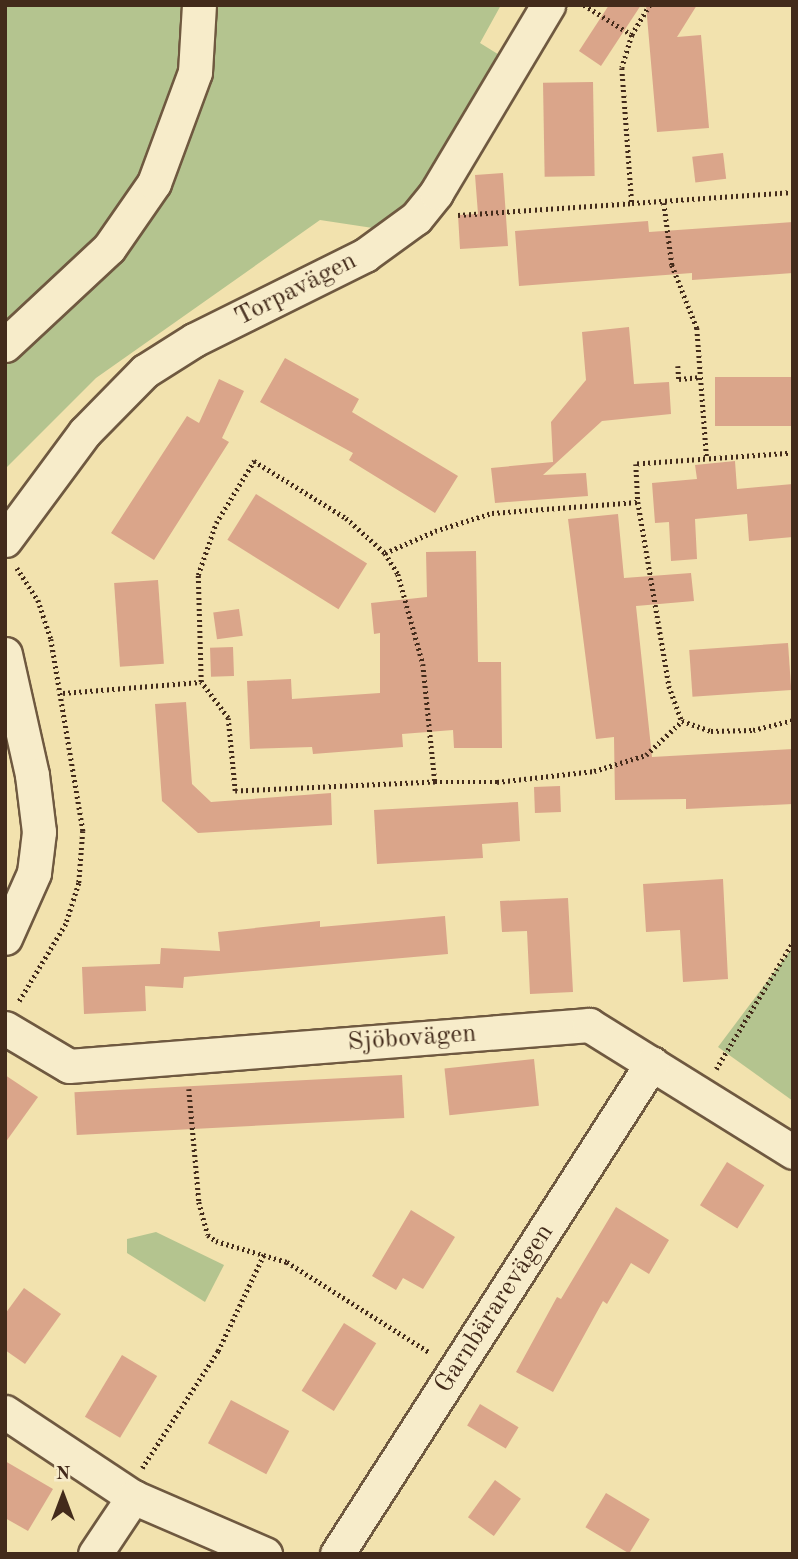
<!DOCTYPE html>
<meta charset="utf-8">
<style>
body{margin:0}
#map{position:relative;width:798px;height:1559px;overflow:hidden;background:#f2e2ae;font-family:"Old Standard TT",serif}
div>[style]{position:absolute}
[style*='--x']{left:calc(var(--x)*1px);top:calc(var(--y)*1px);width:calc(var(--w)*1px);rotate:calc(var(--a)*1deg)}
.green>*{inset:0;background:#b4c48f}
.building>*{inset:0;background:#daa58a;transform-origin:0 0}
.path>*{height:4.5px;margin-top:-2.25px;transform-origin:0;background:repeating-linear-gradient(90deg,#432b1b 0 2px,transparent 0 5.5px)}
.roads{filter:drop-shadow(2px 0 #6f5940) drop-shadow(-2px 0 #6f5940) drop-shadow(0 2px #6f5940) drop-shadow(0 -2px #6f5940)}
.minor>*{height:33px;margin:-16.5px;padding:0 16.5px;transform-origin:16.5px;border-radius:16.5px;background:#f7ecca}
span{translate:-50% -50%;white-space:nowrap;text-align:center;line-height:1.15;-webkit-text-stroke:5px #f7ecca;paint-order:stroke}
.street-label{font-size:26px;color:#432b1b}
.frame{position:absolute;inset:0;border:7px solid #432b1b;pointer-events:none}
.north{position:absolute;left:28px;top:1461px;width:70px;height:70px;-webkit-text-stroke:5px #f7ecca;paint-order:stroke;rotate:0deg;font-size:19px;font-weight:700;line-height:28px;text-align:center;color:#432b1b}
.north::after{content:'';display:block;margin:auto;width:24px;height:32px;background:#432b1b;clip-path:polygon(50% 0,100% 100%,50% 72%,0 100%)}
</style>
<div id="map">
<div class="green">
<div style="clip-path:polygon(5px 5px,501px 5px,480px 43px,509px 61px,438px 181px,386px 230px,320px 220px,96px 378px,5px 469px)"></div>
<div style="clip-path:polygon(793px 947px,793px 1101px,718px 1047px)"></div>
<div style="clip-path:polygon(156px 1232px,224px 1265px,205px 1302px,127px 1253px,127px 1239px)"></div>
</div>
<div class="building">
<div style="clip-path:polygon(609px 5px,641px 5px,601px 66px,579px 51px)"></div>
<div style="clip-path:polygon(646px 5px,697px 5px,677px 37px,701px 35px,709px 128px,657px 132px)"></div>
<div style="left:593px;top:82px;width:94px;height:50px;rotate:89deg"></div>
<div style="left:723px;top:153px;width:26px;height:31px;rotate:83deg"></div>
<div style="clip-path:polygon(503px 173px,508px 246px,460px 249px,458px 215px,478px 214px,475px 175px)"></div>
<div style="clip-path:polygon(648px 221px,649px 232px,793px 222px,793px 273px,692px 280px,692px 273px,519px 286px,515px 231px)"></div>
<div style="clip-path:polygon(629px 327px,634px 384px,669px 382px,671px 414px,602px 421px,543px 475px,586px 473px,588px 496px,495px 503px,491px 468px,553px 462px,551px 422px,586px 380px,582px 332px)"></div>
<div style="clip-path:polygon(285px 358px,359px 399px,352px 412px,458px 476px,435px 513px,349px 460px,353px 453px,260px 402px)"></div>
<div style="left:793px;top:377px;width:49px;height:78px;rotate:90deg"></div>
<div style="clip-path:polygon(219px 379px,244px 391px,222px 438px,229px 442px,154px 560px,111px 533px,187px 416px,199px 423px)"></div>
<div style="clip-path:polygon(735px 461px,737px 489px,793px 484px,793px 537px,749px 541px,747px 514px,695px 519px,697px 559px,671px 561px,669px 522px,655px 523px,652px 483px,697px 479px,695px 465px)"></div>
<div style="left:256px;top:494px;width:131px;height:54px;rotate:32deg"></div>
<div style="clip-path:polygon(618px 514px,624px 578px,691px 573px,694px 601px,636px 606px,652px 757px,793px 749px,793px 804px,686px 809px,686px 799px,615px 800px,614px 737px,596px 739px,568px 519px)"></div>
<div style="clip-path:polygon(476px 551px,478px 662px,501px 662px,502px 748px,454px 748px,453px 730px,402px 734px,403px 747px,313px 754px,312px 747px,250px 749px,247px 681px,291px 679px,292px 699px,380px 693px,380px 633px,374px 634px,371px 603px,427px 597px,426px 552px)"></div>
<div style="left:158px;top:580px;width:84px;height:44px;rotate:86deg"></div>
<div style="left:239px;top:609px;width:27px;height:26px;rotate:82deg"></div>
<div style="left:788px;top:643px;width:47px;height:99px;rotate:86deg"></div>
<div style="left:233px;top:647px;width:29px;height:23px;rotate:88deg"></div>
<div style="clip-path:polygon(186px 702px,192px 784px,211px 802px,331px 793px,332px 825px,198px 833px,162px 801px,155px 704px)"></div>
<div style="left:560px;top:786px;width:26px;height:26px;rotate:88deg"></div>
<div style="clip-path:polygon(518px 802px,520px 841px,482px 844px,483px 858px,377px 864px,374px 810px)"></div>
<div style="clip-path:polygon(723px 879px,728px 979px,683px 982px,680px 930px,646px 932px,643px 884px)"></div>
<div style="clip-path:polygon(568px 898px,573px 992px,530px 994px,527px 931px,502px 932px,500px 901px)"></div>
<div style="clip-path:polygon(445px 916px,448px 954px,184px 977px,183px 988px,145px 986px,146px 1011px,84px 1014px,82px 967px,160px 964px,161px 948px,220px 951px,218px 932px,320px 921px,320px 927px)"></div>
<div style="left:534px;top:1059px;width:47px;height:90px;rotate:84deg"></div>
<div style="clip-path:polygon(5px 1075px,38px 1097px,5px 1143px)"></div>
<div style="left:402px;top:1075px;width:43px;height:328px;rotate:87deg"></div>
<div style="left:727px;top:1162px;width:44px;height:51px;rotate:32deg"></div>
<div style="clip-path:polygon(616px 1207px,669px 1240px,649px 1274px,631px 1263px,607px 1304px,603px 1301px,553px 1392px,516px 1372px,557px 1297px,561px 1299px)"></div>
<div style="clip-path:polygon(411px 1210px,455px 1237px,423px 1289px,403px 1278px,396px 1290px,372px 1276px)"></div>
<div style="clip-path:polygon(24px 1288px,61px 1314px,25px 1364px,5px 1350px,5px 1314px)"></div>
<div style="left:344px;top:1323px;width:38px;height:80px;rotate:32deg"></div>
<div style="left:122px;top:1355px;width:41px;height:72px;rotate:31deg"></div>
<div style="left:231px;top:1400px;width:66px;height:49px;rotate:28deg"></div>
<div style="left:480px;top:1404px;width:45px;height:25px;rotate:31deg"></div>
<div style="clip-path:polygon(5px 1461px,53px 1489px,28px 1531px,5px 1518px)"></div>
<div style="left:495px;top:1480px;width:32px;height:46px;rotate:36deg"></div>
<div style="left:606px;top:1493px;width:51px;height:40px;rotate:31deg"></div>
</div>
<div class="path">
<div style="--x:584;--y:5;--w:57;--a:32"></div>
<div style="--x:650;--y:5;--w:35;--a:121"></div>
<div style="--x:632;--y:35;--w:34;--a:107"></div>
<div style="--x:622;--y:68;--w:135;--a:85.8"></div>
<div style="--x:632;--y:203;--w:161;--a:-3.9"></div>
<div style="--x:664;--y:203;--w:63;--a:82.6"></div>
<div style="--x:672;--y:265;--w:68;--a:68.4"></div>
<div style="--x:697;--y:328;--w:132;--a:85.7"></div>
<div style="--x:458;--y:215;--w:174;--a:-3.9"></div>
<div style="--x:678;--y:366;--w:13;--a:86"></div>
<div style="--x:679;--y:379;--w:22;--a:-5"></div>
<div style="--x:793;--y:453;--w:157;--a:176"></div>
<div style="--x:636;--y:464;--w:38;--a:87"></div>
<div style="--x:638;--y:502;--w:187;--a:80.4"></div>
<div style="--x:669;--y:686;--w:37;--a:70"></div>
<div style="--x:682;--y:721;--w:31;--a:19"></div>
<div style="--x:711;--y:731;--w:42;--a:-1.4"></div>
<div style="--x:753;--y:730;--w:41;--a:-14"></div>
<div style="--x:254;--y:461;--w:108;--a:31.8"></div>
<div style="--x:346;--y:518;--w:52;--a:41.9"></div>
<div style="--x:385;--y:553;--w:25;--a:58"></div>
<div style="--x:398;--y:574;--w:93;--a:74.5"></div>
<div style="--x:423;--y:664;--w:119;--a:84.2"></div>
<div style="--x:435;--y:782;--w:200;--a:177.4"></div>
<div style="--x:235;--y:791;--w:73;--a:-95.5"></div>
<div style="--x:228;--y:718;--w:45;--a:-126.9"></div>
<div style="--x:201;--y:682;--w:107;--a:-91.6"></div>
<div style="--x:198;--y:575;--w:55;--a:-70.9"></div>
<div style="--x:216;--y:523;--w:73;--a:-58.5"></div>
<div style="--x:385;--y:553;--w:55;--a:-23.7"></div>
<div style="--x:435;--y:531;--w:60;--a:-17.5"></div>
<div style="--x:492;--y:513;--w:146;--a:-4.3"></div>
<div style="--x:17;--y:568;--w:38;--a:57"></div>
<div style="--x:38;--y:600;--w:41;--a:71.6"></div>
<div style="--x:51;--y:639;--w:195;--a:80.5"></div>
<div style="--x:83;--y:831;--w:52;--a:94.4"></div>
<div style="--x:79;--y:883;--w:43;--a:107.6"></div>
<div style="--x:66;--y:924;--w:91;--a:121.1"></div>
<div style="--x:63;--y:693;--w:138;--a:-4.6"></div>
<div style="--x:435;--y:782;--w:62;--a:0"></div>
<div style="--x:497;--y:782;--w:98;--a:-6.5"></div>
<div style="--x:594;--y:771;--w:54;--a:-17.1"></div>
<div style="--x:646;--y:755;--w:50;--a:-43.4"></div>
<div style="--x:716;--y:1069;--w:149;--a:-58.8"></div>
<div style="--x:189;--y:1089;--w:113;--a:84.9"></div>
<div style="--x:199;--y:1202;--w:34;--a:75"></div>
<div style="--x:208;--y:1235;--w:10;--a:37"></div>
<div style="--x:216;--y:1241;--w:74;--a:16.5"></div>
<div style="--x:287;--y:1262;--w:168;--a:32.4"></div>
<div style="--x:142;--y:1468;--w:140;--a:-57"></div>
<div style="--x:218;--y:1351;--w:107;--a:-64.6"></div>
</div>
<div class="roads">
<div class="minor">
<div style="--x:5;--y:345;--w:142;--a:-43"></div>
<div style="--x:109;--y:248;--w:79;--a:-55.3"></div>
<div style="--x:154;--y:183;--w:118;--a:-69.7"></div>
<div style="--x:195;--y:72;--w:67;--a:-86.6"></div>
<div style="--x:5;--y:540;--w:134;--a:-53.5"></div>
<div style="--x:85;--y:432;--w:86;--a:-45.5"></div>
<div style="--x:145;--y:371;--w:58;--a:-32.3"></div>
<div style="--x:194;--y:340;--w:191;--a:-26.4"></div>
<div style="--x:365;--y:255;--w:63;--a:-36"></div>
<div style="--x:416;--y:218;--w:32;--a:-51"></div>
<div style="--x:436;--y:193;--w:219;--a:-59.2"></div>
<div style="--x:5;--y:654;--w:124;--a:77.4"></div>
<div style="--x:32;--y:775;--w:57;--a:83"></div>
<div style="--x:39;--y:832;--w:41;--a:97"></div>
<div style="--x:34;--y:873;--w:71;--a:114"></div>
<div style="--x:5;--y:1028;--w:74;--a:30.7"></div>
<div style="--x:69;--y:1066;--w:522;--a:-4.51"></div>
<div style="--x:589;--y:1025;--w:240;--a:31.9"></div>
<div style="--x:5;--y:1412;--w:154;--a:33.6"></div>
<div style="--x:133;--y:1497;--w:144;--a:23.4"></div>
<div style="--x:95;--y:1554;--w:69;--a:-56.3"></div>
<div style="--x:337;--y:1554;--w:583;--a:-57.32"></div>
</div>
</div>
<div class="street-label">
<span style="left:296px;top:290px;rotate:-27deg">Torpavägen</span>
<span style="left:412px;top:1039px;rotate:-4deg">Sjöbovägen</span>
<span style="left:495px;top:1309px;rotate:-57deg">Garnbärarevägen</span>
</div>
<div class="frame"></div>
<div class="north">N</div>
</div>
